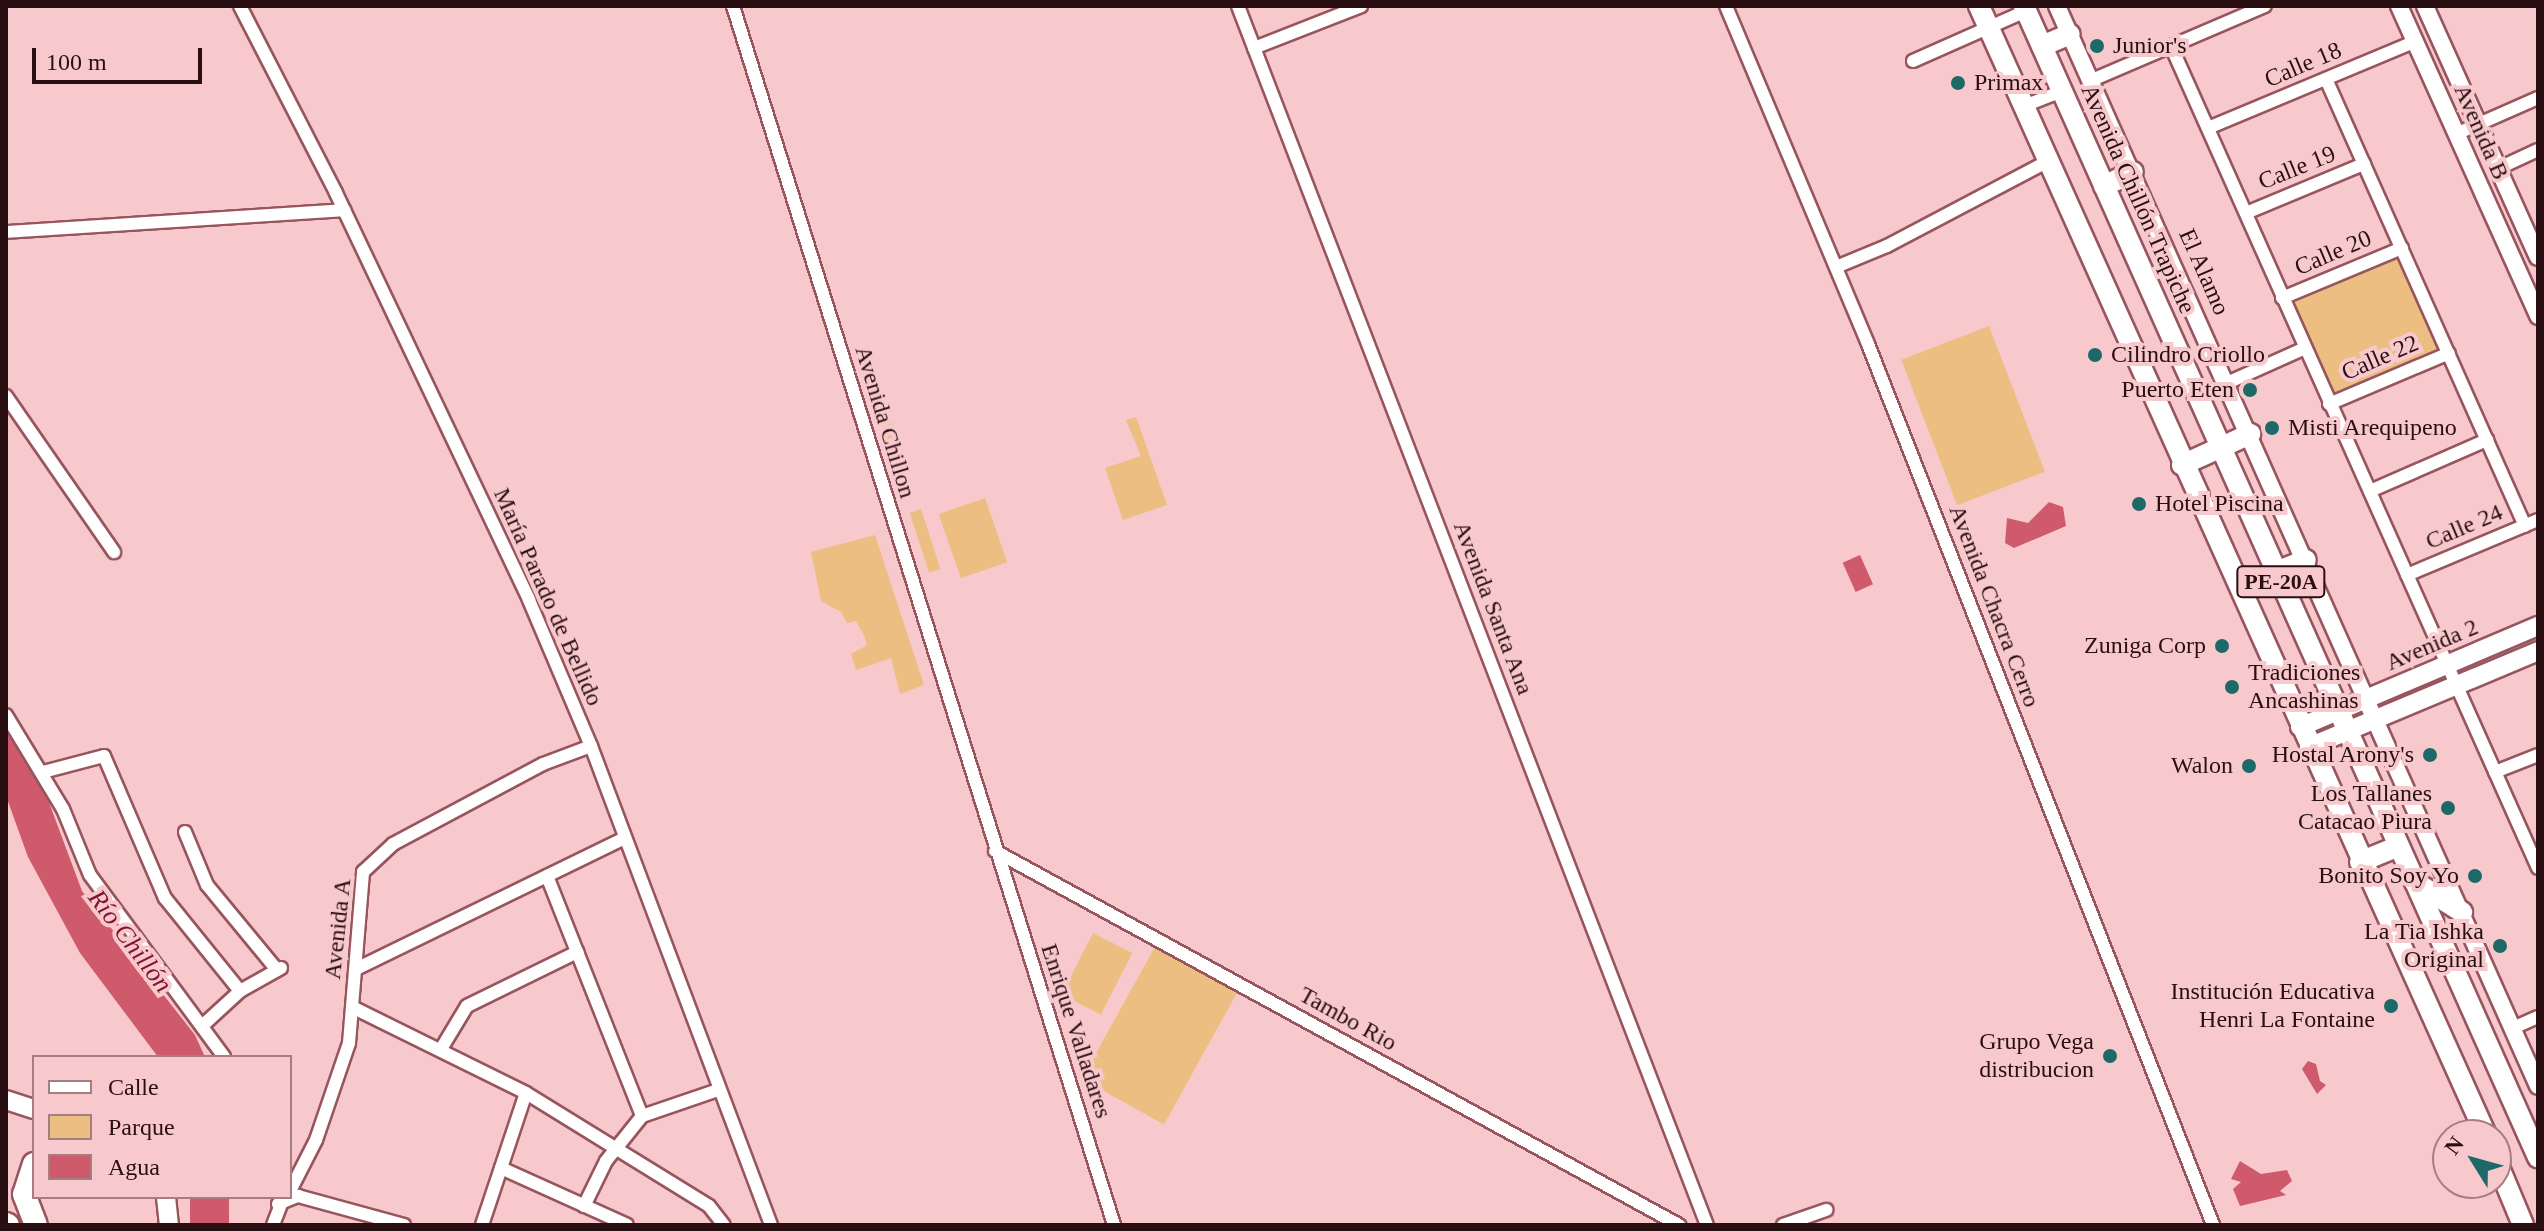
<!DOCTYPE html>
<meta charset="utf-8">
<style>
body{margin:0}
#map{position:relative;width:2544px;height:1231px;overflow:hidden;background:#f8c9cc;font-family:"Times New Roman",serif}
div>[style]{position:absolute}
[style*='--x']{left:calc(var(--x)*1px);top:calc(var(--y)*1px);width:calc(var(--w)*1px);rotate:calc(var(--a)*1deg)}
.green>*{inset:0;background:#ecbe82;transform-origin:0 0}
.water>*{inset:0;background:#ce5a6b;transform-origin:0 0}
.roads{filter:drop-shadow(2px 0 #98555d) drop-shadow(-2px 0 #98555d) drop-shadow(0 2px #98555d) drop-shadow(0 -2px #98555d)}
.minor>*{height:12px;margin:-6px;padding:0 6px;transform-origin:6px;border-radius:6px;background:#fff}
.tertiary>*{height:16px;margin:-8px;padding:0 8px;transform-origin:8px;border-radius:8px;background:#fff}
.secondary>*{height:18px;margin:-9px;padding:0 9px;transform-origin:9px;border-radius:9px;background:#fff}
.primary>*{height:20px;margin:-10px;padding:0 10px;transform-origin:10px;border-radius:10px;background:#fff}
.trunk>*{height:22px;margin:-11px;padding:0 11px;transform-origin:11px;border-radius:11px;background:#fff}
.dots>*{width:22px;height:22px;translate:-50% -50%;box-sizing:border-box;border:4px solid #f8c9cc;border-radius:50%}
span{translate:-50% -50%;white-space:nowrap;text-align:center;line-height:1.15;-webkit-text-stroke:8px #f8c9cc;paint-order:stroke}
.shield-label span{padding:2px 6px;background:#f8c9cc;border:2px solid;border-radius:6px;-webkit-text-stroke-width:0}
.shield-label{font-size:22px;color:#290e12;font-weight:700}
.poi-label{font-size:24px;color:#290e12}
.left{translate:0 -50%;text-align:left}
.right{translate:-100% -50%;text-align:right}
.street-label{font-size:24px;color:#290e12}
.water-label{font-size:26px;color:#811530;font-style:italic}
.frame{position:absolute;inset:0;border:8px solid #290e12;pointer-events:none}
.legend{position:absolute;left:32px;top:1055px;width:260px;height:144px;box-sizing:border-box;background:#f8c9cc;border:2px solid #a57e82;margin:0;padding:10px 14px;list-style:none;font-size:24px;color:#290e12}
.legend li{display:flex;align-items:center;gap:16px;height:40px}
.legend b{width:40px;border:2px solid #a57e82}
.north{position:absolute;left:2432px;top:1119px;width:80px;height:80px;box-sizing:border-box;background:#f8c9cc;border:2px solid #a57e82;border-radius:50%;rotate:307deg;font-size:22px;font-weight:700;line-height:32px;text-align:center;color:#290e12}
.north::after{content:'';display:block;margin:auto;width:28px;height:36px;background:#1c6968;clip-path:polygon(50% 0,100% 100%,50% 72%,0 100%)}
.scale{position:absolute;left:32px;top:48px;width:170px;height:36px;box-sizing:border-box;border:4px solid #290e12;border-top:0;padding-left:10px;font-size:24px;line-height:28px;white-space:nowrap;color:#290e12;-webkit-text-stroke:6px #f8c9cc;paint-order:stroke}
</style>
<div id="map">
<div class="green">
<div style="left:2399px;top:255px;width:104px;height:116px;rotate:67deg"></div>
<div style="left:1989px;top:326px;width:156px;height:94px;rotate:69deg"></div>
<div style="clip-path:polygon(1136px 417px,1167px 505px,1123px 520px,1105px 468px,1141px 456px,1126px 420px)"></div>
<div style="left:892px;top:423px;width:59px;height:9px;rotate:72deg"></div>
<div style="left:985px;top:498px;width:68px;height:49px;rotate:71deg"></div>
<div style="left:921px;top:509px;width:63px;height:12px;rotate:72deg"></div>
<div style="clip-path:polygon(875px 535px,924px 685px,900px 694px,891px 658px,856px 670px,851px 654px,867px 645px,865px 638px,856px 621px,847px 623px,841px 612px,821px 601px,811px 552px)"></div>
<div style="left:1093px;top:933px;width:44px;height:69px;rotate:27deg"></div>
<div style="left:1156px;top:945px;width:94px;height:153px;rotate:29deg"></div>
</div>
<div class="water">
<div style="clip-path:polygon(2049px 502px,2063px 507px,2066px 526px,2014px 548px,2005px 543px,2007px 518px,2028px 523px)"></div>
<div style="left:1860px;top:555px;width:32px;height:19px;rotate:66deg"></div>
<div style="clip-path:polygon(6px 729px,47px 797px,82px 891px,195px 1035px,205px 1057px,158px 1057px,80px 953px,28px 857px,6px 796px)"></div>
<div style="clip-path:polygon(2308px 1061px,2316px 1064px,2320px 1081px,2326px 1085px,2317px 1094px,2302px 1069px)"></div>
<div style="clip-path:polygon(2240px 1161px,2261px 1174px,2287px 1170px,2292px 1181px,2280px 1191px,2286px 1195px,2240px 1206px,2233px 1189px,2241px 1182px,2231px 1179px)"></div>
<div style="left:190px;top:1197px;width:39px;height:28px"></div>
</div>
<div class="roads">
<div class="minor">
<div style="--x:240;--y:6;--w:210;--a:62.8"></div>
<div style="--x:336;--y:193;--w:450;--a:64.6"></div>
<div style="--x:529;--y:600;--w:159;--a:67"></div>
<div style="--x:591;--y:746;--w:512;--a:69.4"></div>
<div style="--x:733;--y:6;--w:1277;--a:72.64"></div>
<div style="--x:1238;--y:6;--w:1306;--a:68.96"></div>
<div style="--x:1726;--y:6;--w:367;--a:67.2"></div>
<div style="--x:1868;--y:344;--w:946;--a:68.61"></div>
<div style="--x:2171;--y:46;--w:900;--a:65.94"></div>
<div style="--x:1254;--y:48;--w:115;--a:-21.4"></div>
<div style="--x:1913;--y:61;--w:124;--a:-23.9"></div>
<div style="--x:2326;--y:79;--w:489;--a:66"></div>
<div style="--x:2092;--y:80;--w:188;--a:-23.2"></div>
<div style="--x:2024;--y:106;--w:41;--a:-21.5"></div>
<div style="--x:2208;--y:128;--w:223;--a:-22.7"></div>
<div style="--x:2456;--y:134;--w:90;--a:-23.7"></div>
<div style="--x:2497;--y:169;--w:45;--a:-24.9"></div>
<div style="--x:2246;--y:213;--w:128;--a:-22.6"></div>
<div style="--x:6;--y:232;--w:339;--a:-3.7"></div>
<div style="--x:1836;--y:267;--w:55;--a:-22.4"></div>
<div style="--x:1887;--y:246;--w:182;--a:-27.8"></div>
<div style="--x:2282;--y:298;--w:130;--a:-22.6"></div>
<div style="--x:2227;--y:383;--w:85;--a:-24.2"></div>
<div style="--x:6;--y:396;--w:190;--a:55.3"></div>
<div style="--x:2329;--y:404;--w:130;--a:-23"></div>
<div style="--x:2370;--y:491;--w:128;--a:-23.6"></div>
<div style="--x:2407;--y:575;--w:142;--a:-22.8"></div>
<div style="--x:6;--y:715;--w:110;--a:58.8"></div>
<div style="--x:63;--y:809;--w:71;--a:67.8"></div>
<div style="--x:90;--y:875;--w:226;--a:53.6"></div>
<div style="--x:43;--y:772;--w:63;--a:-14.7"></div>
<div style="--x:104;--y:756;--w:155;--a:66.8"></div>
<div style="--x:165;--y:898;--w:119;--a:51.1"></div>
<div style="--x:2495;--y:772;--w:46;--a:-21.6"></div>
<div style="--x:185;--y:832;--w:57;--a:67.5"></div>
<div style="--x:207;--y:885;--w:110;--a:50.5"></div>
<div style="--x:995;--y:851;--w:780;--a:28.67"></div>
<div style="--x:547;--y:876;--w:258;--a:68.4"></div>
<div style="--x:356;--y:969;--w:299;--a:-26"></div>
<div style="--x:352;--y:1007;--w:194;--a:26.3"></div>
<div style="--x:526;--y:1093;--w:215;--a:31.7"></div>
<div style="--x:709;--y:1206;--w:24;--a:52"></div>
<div style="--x:202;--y:1026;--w:52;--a:-42.6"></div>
<div style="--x:240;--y:991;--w:47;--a:-29.3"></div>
<div style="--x:2513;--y:1028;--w:27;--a:-24"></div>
<div style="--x:441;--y:1049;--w:50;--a:-58.8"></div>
<div style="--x:467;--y:1006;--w:123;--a:-26.1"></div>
<div style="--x:501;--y:1168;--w:138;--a:24.3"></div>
<div style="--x:290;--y:1191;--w:57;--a:-63"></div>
<div style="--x:316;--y:1140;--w:102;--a:-71.2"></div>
<div style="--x:349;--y:1043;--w:172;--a:-85.3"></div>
<div style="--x:363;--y:872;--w:41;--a:-43"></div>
<div style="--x:393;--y:844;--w:170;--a:-28.1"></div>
<div style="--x:543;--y:764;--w:51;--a:-20.6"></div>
<div style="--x:278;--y:1204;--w:22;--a:-22"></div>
<div style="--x:298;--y:1196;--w:110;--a:15.3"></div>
<div style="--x:584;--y:1206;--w:50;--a:-63.9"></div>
<div style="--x:606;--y:1161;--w:58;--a:-51.3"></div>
<div style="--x:642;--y:1116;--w:80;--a:-18.9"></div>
<div style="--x:273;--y:1225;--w:28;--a:-69"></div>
<div style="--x:482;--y:1225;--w:139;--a:-71.6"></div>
<div style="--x:1783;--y:1225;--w:46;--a:-19.2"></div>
</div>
<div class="tertiary">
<div style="--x:2057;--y:6;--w:1182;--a:65.99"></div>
<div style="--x:2399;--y:6;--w:340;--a:65.8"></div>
<div style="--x:2425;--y:6;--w:275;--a:65.8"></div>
</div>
<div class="secondary">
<div style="--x:2300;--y:727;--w:259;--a:-23"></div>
<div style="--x:2309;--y:747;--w:248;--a:-22.7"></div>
<div style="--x:6;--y:1100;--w:29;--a:18"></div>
<div style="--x:166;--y:1197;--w:28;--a:84"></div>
</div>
<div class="primary">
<div style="--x:1979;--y:6;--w:1238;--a:65.82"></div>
<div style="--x:2024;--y:6;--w:1261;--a:65.94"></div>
<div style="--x:2042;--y:46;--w:30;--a:-23"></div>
<div style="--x:2104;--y:186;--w:32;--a:-26"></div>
<div style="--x:2182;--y:465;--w:75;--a:-24.5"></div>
<div style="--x:2276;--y:572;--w:32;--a:-22"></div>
<div style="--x:2360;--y:862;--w:42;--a:-22.3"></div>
<div style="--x:2415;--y:882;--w:56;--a:32.6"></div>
<div style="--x:2496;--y:1160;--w:70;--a:67.4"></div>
</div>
<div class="trunk">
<div style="--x:34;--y:1164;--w:32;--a:108"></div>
<div style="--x:24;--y:1194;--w:33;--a:69"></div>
<div style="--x:6;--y:1224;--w:2;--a:27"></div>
</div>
</div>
<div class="dots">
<div style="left:2097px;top:46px;background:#1c6968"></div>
<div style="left:1958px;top:83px;background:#1c6968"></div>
<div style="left:2095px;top:355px;background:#1c6968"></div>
<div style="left:2250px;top:390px;background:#1c6968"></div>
<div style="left:2272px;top:428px;background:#1c6968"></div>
<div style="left:2139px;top:504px;background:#1c6968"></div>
<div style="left:2222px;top:646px;background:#1c6968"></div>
<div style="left:2232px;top:687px;background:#1c6968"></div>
<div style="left:2430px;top:755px;background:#1c6968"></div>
<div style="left:2249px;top:766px;background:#1c6968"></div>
<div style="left:2448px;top:808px;background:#1c6968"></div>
<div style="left:2475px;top:876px;background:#1c6968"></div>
<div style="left:2500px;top:946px;background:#1c6968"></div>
<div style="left:2391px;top:1006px;background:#1c6968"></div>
<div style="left:2110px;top:1056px;background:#1c6968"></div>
</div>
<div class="shield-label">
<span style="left:2281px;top:582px">PE-20A</span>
</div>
<div class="poi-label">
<span class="left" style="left:2113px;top:46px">Junior's</span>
<span class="left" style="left:1974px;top:83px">Primax</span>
<span class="left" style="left:2111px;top:355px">Cilindro Criollo</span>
<span class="right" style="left:2234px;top:390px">Puerto Eten</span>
<span class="left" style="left:2288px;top:428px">Misti Arequipeno</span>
<span class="left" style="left:2155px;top:504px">Hotel Piscina</span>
<span class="right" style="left:2206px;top:646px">Zuniga Corp</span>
<span class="left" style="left:2248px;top:687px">Tradiciones<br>Ancashinas</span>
<span class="right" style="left:2414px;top:755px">Hostal Arony's</span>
<span class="right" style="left:2233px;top:766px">Walon</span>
<span class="right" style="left:2432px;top:808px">Los Tallanes<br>Catacao Piura</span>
<span class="right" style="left:2459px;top:876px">Bonito Soy Yo</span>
<span class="right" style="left:2484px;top:946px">La Tia Ishka<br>Original</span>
<span class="right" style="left:2375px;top:1006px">Institución Educativa<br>Henri La Fontaine</span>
<span class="right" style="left:2094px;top:1056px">Grupo Vega<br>distribucion</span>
</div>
<div class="street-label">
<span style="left:2303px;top:65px;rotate:-23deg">Calle 18</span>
<span style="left:2481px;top:132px;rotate:66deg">Avenida B</span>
<span style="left:2297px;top:168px;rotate:-22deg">Calle 19</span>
<span style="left:2138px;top:199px;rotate:66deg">Avenida Chillón Trapiche</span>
<span style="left:2333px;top:253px;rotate:-23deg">Calle 20</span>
<span style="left:2204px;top:272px;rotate:66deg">El Alamo</span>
<span style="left:2380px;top:358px;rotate:-23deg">Calle 22</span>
<span style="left:885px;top:422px;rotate:73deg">Avenida Chillon</span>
<span style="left:2464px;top:527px;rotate:-23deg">Calle 24</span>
<span style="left:548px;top:597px;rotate:66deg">María Parado de Bellido</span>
<span style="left:1994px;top:606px;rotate:69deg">Avenida Chacra Cerro</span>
<span style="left:1493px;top:608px;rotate:69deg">Avenida Santa Ana</span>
<span style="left:2432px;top:645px;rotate:-23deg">Avenida 2</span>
<span style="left:338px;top:929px;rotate:-84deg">Avenida A</span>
<span style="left:1348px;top:1019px;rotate:29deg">Tambo Rio</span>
<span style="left:1076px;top:1031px;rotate:72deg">Enrique Valladares</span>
</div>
<div class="water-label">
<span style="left:130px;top:941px;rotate:53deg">Río Chillón</span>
</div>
<div class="frame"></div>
<ul class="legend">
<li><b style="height:10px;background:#fff"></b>Calle</li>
<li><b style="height:22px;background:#ecbe82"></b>Parque</li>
<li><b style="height:22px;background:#ce5a6b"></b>Agua</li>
</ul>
<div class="north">N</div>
<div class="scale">100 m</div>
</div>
